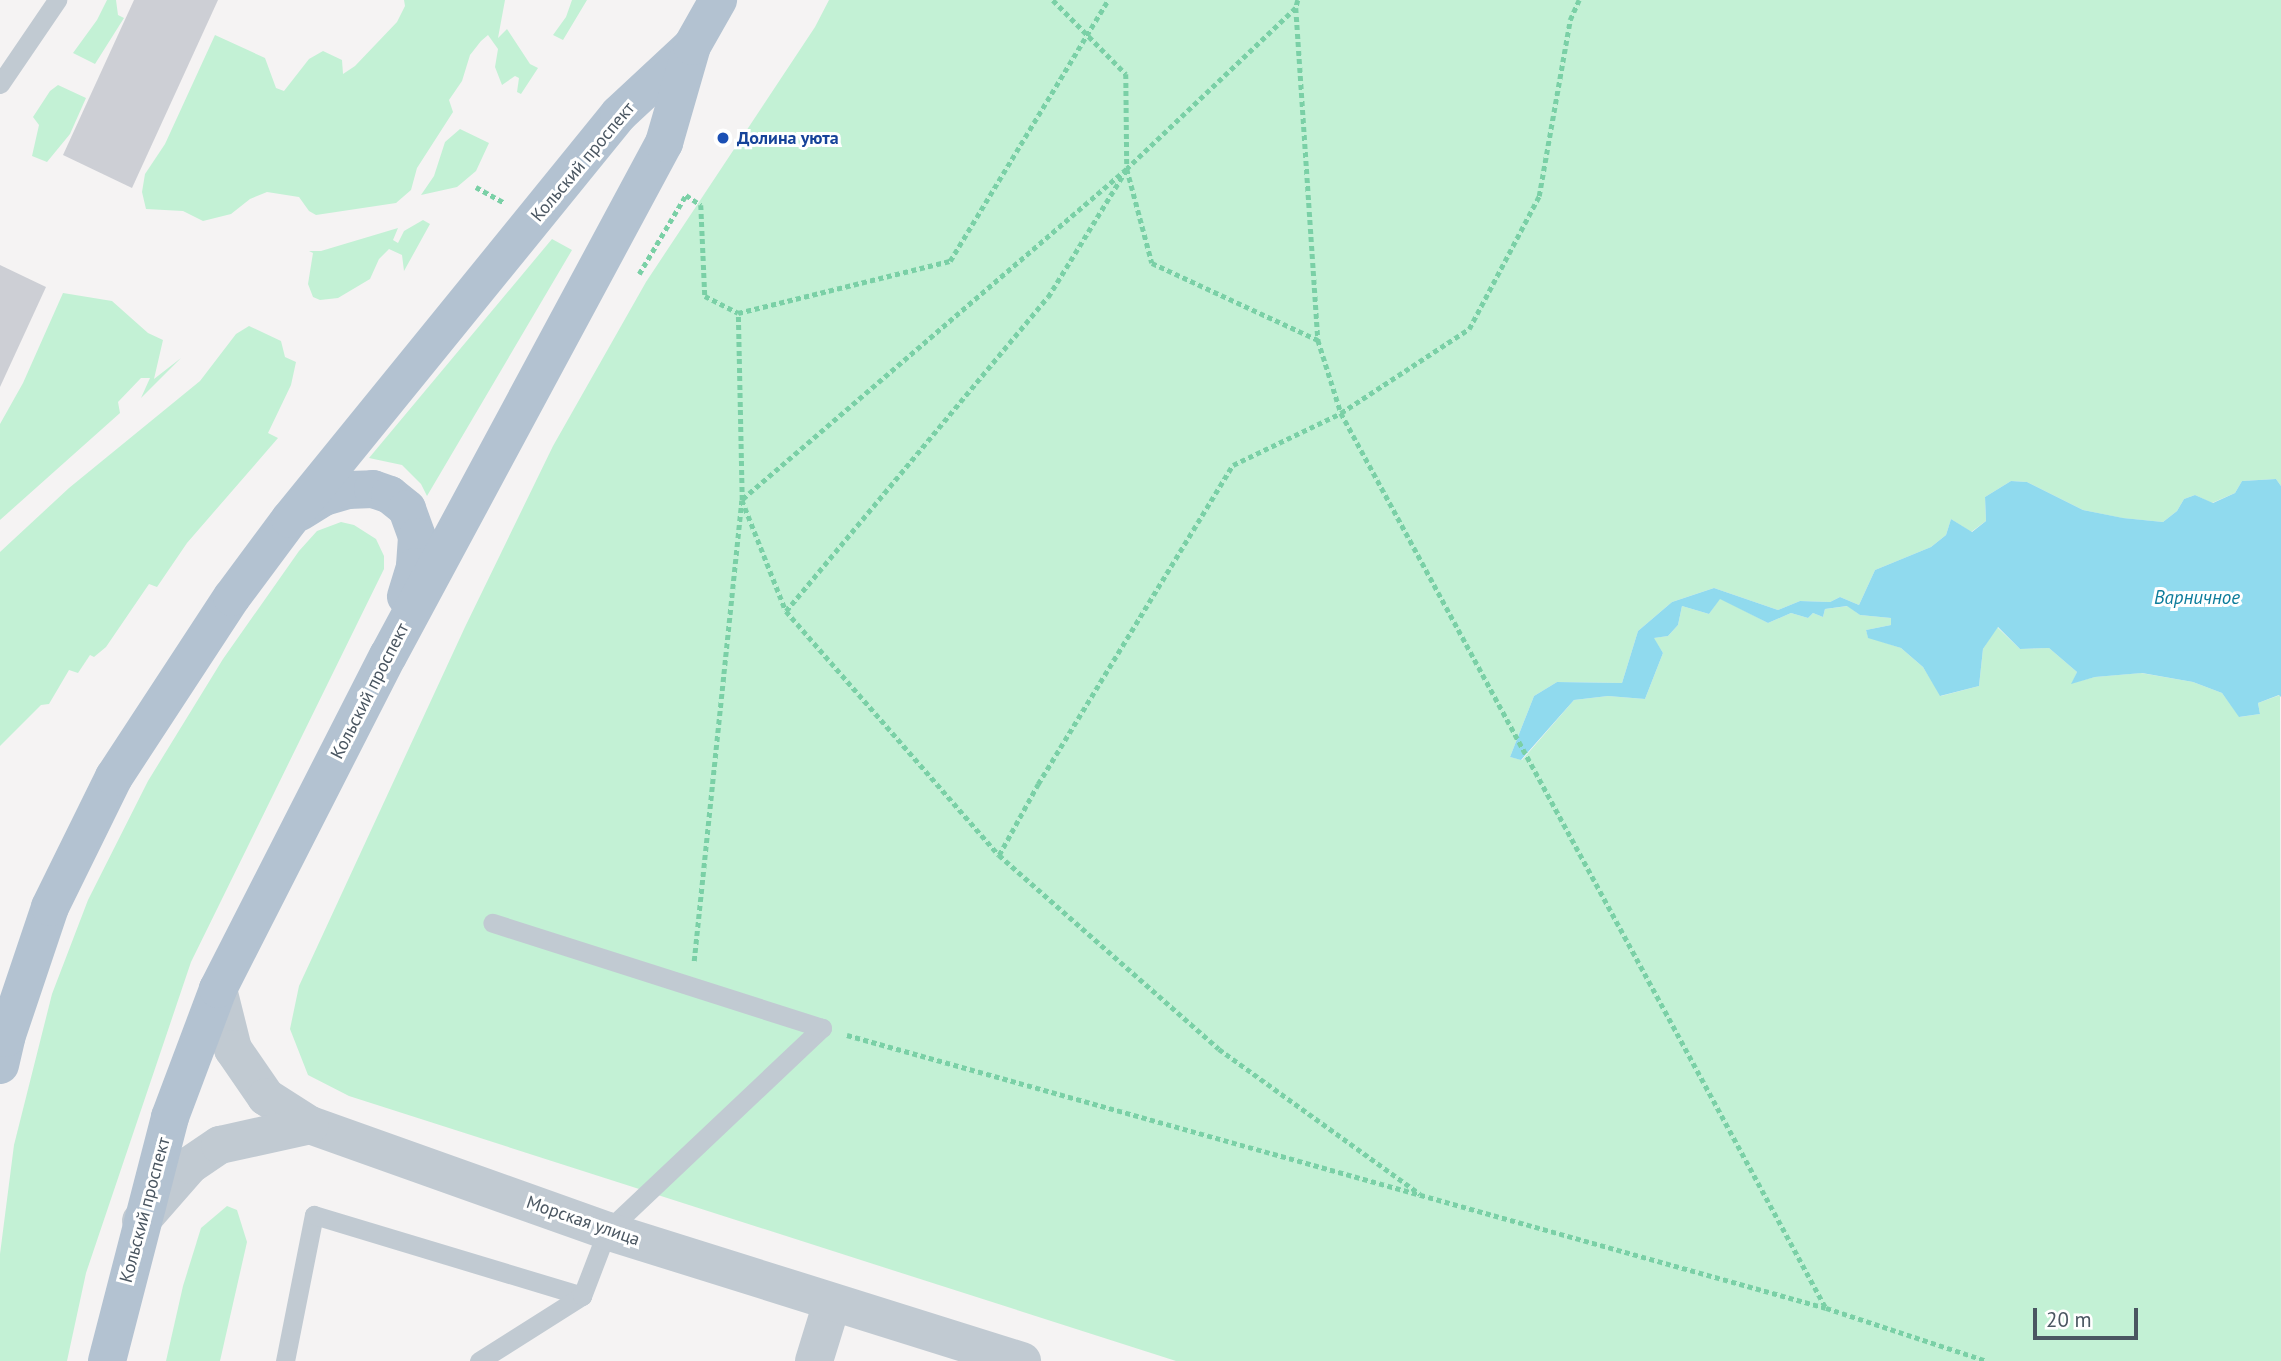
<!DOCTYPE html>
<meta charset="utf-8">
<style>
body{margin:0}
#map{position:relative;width:2281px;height:1361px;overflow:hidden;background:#f5f3f3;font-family:"PT Sans",sans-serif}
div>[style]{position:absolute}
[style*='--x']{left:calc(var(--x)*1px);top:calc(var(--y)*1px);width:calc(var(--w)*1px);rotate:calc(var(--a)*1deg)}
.green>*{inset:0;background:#c3f1d5}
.water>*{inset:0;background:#90daee}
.building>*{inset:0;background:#cdcfd5}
.path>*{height:4.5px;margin-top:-2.25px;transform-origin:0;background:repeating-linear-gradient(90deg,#7ad0a6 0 5px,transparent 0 8.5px)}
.service>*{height:19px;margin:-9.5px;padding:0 9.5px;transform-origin:9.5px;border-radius:9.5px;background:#c1cad2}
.minor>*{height:38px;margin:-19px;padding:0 19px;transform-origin:19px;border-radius:19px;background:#c1cad2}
.tertiary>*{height:38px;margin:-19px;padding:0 19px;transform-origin:19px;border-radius:19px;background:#c1cad2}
.primary>*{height:38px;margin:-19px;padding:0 19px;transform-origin:19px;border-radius:19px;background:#b3c2d1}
.dots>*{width:19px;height:19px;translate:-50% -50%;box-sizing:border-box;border:4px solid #fff;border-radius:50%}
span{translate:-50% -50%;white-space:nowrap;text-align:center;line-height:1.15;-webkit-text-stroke:6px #fff;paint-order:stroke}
.transit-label{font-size:18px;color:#164399;font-weight:700}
.left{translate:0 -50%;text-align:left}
.street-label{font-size:18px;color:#4a5661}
.water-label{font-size:19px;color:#0c7c9b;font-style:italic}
.scale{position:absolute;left:2033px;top:1308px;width:105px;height:32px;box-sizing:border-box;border:4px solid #4a5661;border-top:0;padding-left:9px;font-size:21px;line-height:24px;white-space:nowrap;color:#4a5661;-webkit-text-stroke:5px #fff;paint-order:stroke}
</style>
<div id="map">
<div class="green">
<div style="clip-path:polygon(107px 0,116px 0,118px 15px,124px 18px,95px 64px,73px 53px,97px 20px)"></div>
<div style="clip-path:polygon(404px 0,505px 0,498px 38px,507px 29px,530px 64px,538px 68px,521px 94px,517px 92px,519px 78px,515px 76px,502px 85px,495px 67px,498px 49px,488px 35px,481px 41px,470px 55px,462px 81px,449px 100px,453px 112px,417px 168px,411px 190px,396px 203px,316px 215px,309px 211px,299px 197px,267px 192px,250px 199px,231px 214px,203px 221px,183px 211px,146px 209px,142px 192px,145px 174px,165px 144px,215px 35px,265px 58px,276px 88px,284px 91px,309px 59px,323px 51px,342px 60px,343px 74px,355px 66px,397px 22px,405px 6px)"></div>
<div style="clip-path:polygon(572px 0,587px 0,563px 40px,553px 35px,566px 17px)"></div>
<div style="clip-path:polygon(829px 0,2281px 0,2281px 486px,2276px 479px,2242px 481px,2235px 493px,2212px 503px,2195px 495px,2184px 499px,2177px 511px,2163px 522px,2122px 518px,2083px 510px,2027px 482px,2011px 481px,1985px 497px,1986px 521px,1971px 532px,1951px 519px,1946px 535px,1931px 547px,1875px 570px,1859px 605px,1840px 597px,1830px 602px,1800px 601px,1778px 610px,1714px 588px,1672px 602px,1638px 631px,1622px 683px,1557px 682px,1534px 696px,1510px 757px,1522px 760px,1574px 700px,1608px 696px,1645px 699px,1663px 653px,1653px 638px,1668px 636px,1678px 625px,1682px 606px,1709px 614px,1720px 598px,1768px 623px,1791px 613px,1808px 618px,1813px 613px,1823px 617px,1825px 609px,1848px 606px,1860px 615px,1891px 618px,1891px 625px,1866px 630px,1868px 637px,1901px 648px,1923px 667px,1941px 696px,1979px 686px,1983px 649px,1997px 627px,2020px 649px,2049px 648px,2077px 672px,2072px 683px,2095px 677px,2141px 673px,2193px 682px,2222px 693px,2240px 717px,2260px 714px,2258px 703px,2280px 695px,2281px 1361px,1176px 1361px,349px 1096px,308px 1075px,290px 1029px,299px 986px,465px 627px,553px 446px,646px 282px,815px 27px)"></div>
<div style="clip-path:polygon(58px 85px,86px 98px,70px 134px,47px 162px,32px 156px,39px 125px,33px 117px,50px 91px)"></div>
<div style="clip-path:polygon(460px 129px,489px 143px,476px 171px,457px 187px,421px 195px,434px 176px,445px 142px)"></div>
<div style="clip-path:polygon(423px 220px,430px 224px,404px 271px,402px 255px,389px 249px,379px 259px,370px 279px,338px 298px,320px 300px,313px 297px,308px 284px,313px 253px,309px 251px,321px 251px,398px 228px,393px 240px,398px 243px,404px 231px)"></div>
<div style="clip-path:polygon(552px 239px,572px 250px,427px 496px,421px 484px,402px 465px,369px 458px)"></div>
<div style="clip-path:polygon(63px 293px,112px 301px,148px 333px,163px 340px,154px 379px,181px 358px,141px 398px,150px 378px,141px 378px,118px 402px,120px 413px,0 520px,0 424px,23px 383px)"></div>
<div style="clip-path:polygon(249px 326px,281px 341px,285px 357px,296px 362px,291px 385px,268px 433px,278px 438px,187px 543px,157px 587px,149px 584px,106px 647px,94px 657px,90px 655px,78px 673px,69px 670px,49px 704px,41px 705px,0 746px,0 552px,69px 488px,200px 381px,236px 334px)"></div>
<div style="clip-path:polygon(341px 522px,354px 525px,376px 539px,384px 556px,384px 569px,191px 962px,86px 1273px,67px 1361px,0 1361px,0 1254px,14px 1145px,52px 994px,88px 900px,148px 781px,223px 659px,299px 551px,317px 531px)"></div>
<div style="clip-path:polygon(227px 1206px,237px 1210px,247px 1242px,220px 1361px,166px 1361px,183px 1286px,201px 1228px)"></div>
</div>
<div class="water">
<div style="clip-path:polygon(2276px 479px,2281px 486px,2281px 697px,2279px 695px,2258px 703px,2260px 714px,2239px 717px,2222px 693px,2193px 682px,2142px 673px,2095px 677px,2071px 684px,2077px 672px,2049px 648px,2020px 649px,1998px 627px,1983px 649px,1979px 686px,1940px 696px,1923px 667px,1901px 648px,1868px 638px,1866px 630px,1891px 625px,1891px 618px,1860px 615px,1847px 606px,1825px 609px,1823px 617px,1813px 613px,1808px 618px,1791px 613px,1768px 623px,1720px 599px,1709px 614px,1682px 606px,1678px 625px,1668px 636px,1654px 638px,1663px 653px,1645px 699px,1608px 696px,1574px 700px,1521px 760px,1510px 757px,1534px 696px,1557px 682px,1622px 683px,1638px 631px,1672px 602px,1714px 588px,1778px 610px,1800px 601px,1830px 602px,1840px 597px,1859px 605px,1875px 570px,1931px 547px,1946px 535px,1951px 519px,1972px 532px,1986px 521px,1985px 497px,2011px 481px,2027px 482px,2083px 510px,2123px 518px,2163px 522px,2177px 511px,2184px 499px,2195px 495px,2213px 503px,2235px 493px,2242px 481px)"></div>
</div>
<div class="building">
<div style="clip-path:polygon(134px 0,218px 0,132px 188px,63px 155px)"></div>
<div style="clip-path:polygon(0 265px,46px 287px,0 387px)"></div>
</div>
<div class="path">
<div style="--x:1053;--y:0;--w:104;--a:45.4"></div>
<div style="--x:1126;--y:74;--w:95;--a:89.4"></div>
<div style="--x:1127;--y:169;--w:97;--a:75.1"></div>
<div style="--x:1152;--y:263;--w:183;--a:24.9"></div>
<div style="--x:1298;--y:0;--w:8;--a:104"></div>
<div style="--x:1296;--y:8;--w:333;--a:86.2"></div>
<div style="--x:1318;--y:340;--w:77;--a:72.5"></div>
<div style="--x:1341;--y:413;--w:1018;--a:61.55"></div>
<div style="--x:1296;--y:8;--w:233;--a:136.4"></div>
<div style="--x:1127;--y:169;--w:508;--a:139.31"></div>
<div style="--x:742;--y:500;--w:119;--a:68.4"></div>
<div style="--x:786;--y:611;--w:324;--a:48.9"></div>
<div style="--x:999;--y:855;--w:293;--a:41.4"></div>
<div style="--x:1219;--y:1049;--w:248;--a:35.8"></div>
<div style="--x:476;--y:187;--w:31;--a:29"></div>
<div style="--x:639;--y:274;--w:92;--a:-59.3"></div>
<div style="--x:686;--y:195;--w:18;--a:34"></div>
<div style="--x:701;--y:205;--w:91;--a:87.5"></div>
<div style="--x:705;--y:296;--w:37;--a:27"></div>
<div style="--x:738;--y:313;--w:218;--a:-13.8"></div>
<div style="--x:950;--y:261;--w:305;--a:-58.8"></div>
<div style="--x:786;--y:611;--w:409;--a:-50.2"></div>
<div style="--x:1048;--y:297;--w:147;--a:-58.4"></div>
<div style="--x:999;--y:855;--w:81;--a:-61.2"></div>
<div style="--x:1038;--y:784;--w:374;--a:-58.6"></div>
<div style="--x:1233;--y:465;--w:120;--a:-25.7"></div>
<div style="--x:1341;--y:413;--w:153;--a:-33.3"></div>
<div style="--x:1469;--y:329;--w:150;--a:-62.2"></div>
<div style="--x:1539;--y:196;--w:179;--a:-80"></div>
<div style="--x:1570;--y:20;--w:22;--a:-66"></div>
<div style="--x:694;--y:961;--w:463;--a:-84.1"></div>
<div style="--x:742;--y:500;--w:187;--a:-91.2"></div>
<div style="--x:847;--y:1035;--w:1016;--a:15.58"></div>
<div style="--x:1826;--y:1308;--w:169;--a:18.2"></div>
</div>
<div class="service">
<div style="--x:0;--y:84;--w:102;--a:-55.8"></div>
<div style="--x:285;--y:1361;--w:149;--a:-78.8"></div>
<div style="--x:314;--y:1215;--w:280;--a:16.8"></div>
<div style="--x:479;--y:1361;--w:122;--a:-32.3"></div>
<div style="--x:582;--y:1296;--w:70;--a:-69"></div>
<div style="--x:607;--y:1231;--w:296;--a:-43.4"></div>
<div style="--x:822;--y:1028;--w:346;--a:-162.3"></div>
</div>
<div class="minor">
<div style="--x:814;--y:1361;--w:61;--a:-72.8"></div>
</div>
<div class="tertiary">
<div style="--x:218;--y:989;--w:62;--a:76"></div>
<div style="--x:233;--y:1049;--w:58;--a:55.5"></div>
<div style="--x:266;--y:1097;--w:52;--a:32.5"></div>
<div style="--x:310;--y:1125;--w:315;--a:19.6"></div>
<div style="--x:607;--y:1231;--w:435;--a:17.4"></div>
<div style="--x:141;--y:1221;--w:74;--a:-48.8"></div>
<div style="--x:190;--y:1165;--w:36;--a:-34"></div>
<div style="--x:220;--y:1145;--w:92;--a:-12.5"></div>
</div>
<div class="primary">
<div style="--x:300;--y:512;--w:28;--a:-32"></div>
<div style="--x:324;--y:497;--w:25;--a:-16"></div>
<div style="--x:348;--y:490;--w:25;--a:-2"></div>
<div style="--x:373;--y:489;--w:18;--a:19"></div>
<div style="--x:390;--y:495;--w:22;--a:39"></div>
<div style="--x:407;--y:509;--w:30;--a:70"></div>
<div style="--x:417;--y:537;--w:30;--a:94"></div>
<div style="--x:415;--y:567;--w:31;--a:107"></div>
<div style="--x:0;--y:1065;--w:28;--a:-77"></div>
<div style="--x:6;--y:1038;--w:138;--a:-71.4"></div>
<div style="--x:50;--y:907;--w:145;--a:-63.8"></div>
<div style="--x:114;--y:777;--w:215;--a:-56.8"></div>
<div style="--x:232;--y:597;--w:97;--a:-53.4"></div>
<div style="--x:290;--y:519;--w:522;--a:-50.91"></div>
<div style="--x:619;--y:114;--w:98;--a:-42.9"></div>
<div style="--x:107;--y:1361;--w:252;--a:-75.5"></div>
<div style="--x:170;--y:1117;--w:137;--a:-69.4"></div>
<div style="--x:218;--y:989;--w:374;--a:-63"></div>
<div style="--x:388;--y:656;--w:583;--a:-61.72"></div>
<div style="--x:664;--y:143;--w:101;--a:-73.9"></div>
<div style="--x:692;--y:46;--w:53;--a:-60.5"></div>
</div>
<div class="dots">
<div style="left:723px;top:138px;background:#1a4fb4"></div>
</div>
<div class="transit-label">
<span class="left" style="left:737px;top:138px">Долина уюта</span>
</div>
<div class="street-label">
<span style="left:583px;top:162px;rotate:-50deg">Кольский проспект</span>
<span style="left:370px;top:691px;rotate:-63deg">Кольский проспект</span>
<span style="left:145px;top:1210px;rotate:-75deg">Кольский проспект</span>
<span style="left:583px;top:1221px;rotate:19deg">Морская улица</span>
</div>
<div class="water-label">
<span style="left:2197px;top:598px">Варничное</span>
</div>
<div class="scale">20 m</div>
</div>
